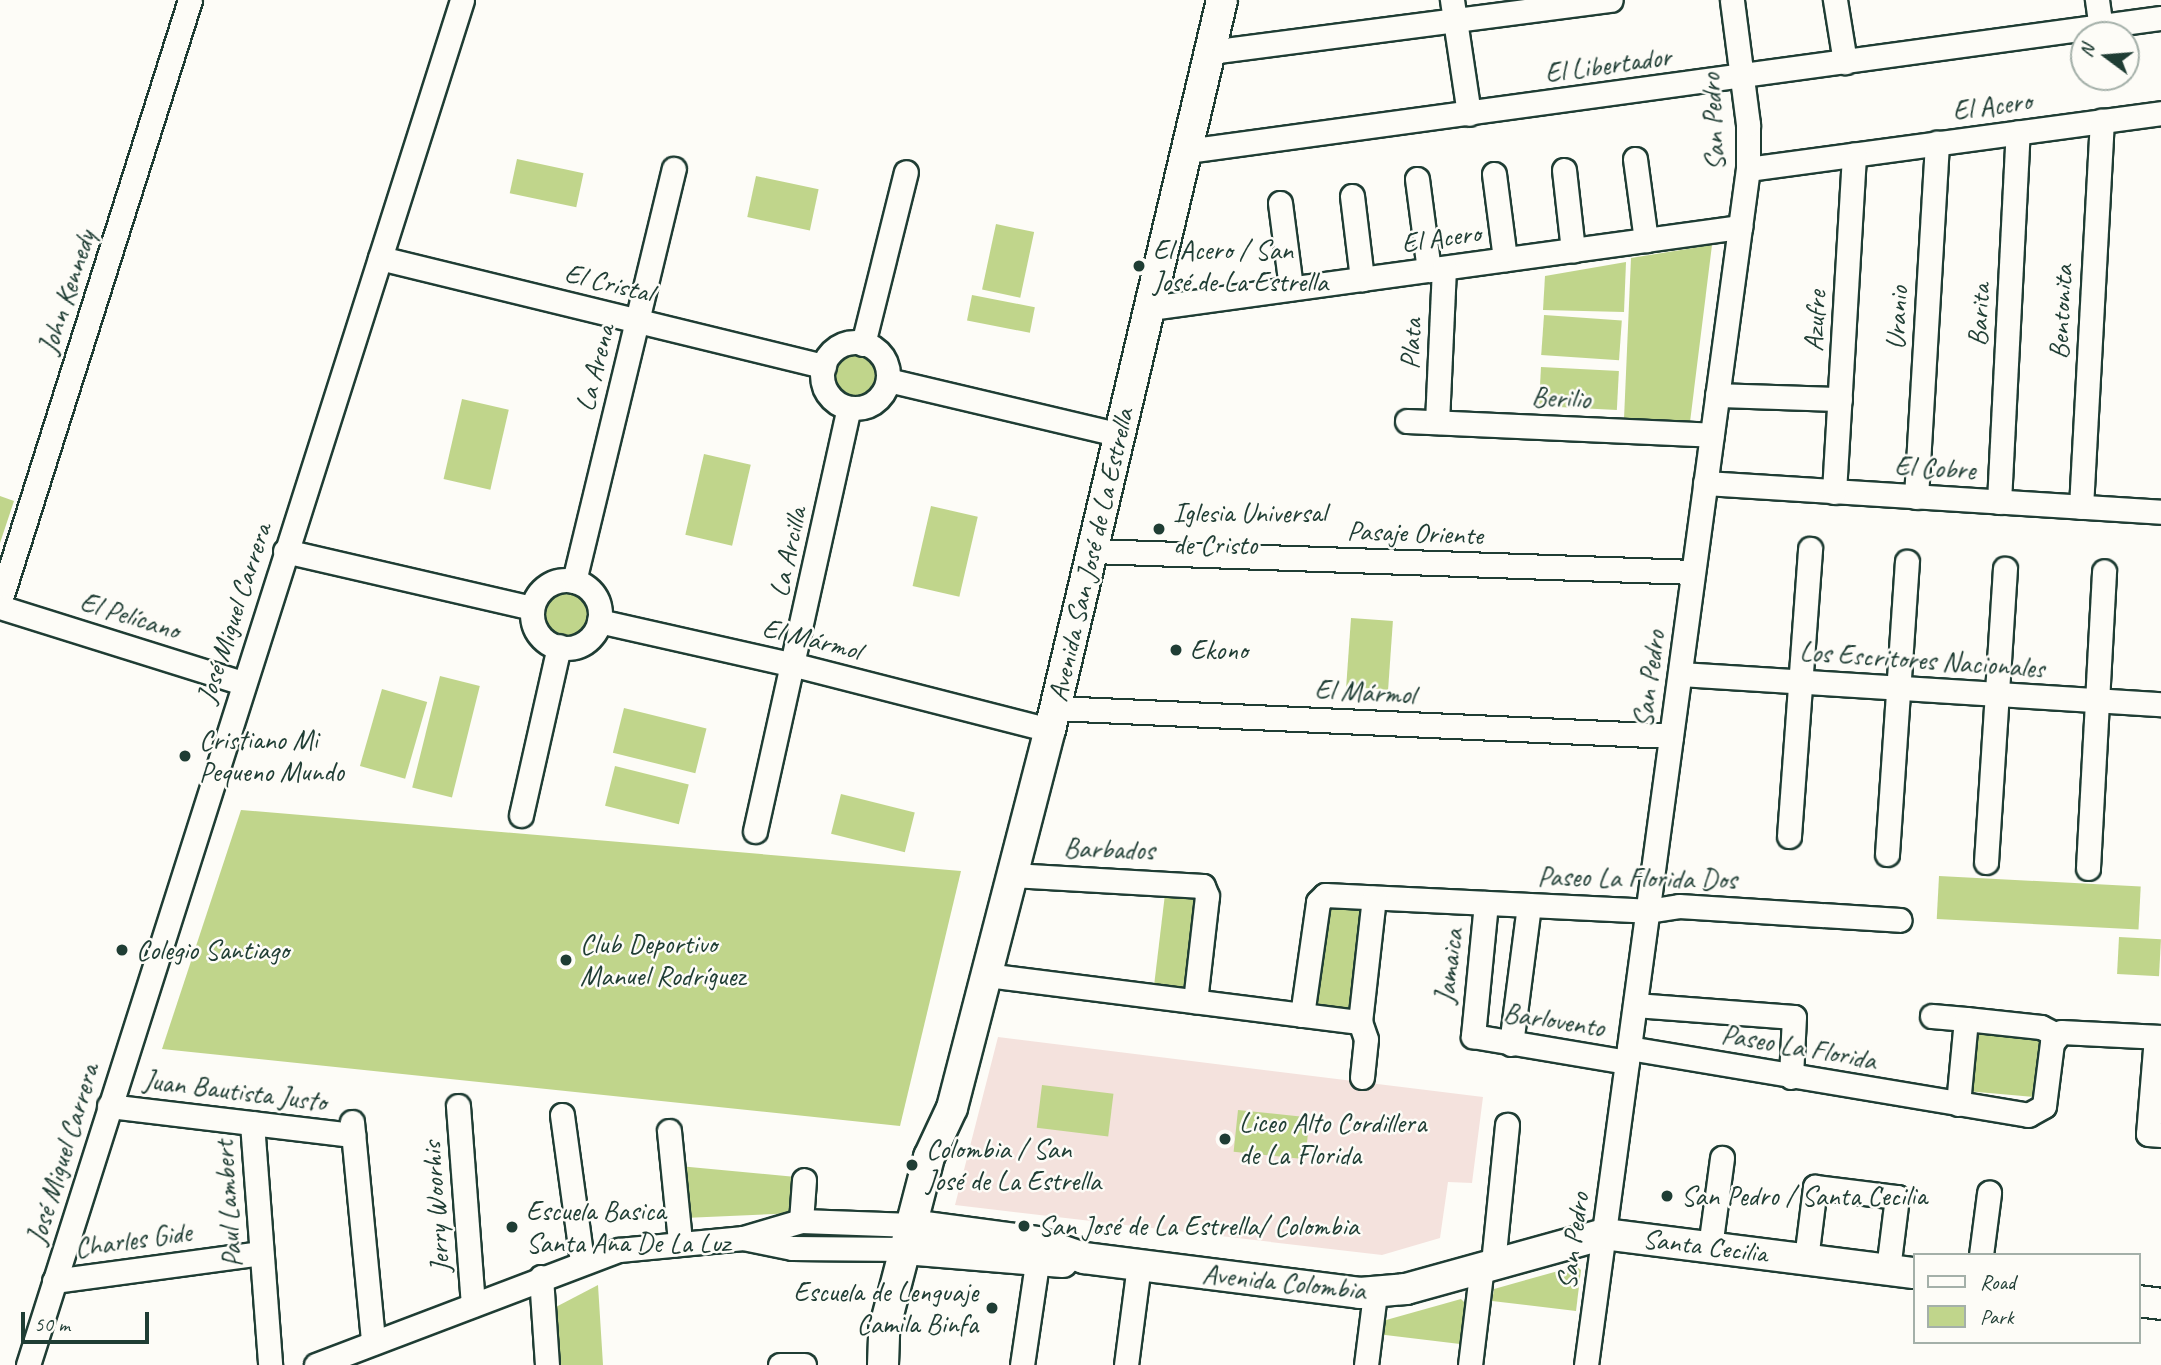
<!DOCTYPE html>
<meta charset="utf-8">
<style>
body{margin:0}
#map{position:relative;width:2161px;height:1365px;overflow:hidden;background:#fdfcf7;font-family:Caveat,sans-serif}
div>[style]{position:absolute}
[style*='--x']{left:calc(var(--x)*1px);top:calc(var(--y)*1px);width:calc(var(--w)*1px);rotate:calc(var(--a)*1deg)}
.built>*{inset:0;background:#f4e2dd}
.green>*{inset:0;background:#c0d58b;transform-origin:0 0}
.round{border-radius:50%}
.roads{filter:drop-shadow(2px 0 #1f3d34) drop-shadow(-2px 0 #1f3d34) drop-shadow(0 2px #1f3d34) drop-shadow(0 -2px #1f3d34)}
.minor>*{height:23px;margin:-11.5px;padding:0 11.5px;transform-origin:11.5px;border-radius:11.5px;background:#fdfcf7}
.minor>.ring{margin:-11.5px;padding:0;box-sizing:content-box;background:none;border:23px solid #fdfcf7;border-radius:50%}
.major>*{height:30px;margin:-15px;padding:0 15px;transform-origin:15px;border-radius:15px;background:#fdfcf7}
.dots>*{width:19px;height:19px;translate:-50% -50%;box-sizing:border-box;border:4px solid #fdfcf7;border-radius:50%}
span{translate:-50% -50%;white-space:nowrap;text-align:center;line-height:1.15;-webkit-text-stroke:5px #fdfcf7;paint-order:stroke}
.street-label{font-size:28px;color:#1f3d34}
.poi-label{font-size:28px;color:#1f3d34}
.left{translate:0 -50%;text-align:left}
.right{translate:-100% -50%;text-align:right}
.legend{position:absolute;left:1913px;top:1253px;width:228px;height:91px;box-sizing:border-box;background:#fdfcf7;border:2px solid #a4b0a9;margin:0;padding:9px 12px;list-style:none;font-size:21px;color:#1f3d34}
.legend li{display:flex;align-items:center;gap:14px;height:35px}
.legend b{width:35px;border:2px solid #a4b0a9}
.north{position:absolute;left:2070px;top:21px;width:70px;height:70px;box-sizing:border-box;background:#fdfcf7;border:2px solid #a4b0a9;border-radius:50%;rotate:286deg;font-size:19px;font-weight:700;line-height:28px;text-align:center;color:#1f3d34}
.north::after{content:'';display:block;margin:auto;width:24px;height:32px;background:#1f3d34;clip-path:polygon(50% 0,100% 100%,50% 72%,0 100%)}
.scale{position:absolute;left:21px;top:1312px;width:128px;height:32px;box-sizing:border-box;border:4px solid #1f3d34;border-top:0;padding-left:9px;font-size:21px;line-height:24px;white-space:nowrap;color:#1f3d34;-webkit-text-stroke:5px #fdfcf7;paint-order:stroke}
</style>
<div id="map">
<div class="built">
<div style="clip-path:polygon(998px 1037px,1483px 1097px,1472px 1183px,1448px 1182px,1440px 1238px,1382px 1255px,955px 1205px)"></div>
</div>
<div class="green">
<div style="left:517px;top:159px;width:68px;height:35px;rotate:12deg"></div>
<div style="left:756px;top:176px;width:64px;height:42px;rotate:12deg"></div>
<div style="left:996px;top:224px;width:39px;height:67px;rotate:12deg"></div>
<div style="clip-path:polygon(1712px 245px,1690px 422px,1624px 419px,1631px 258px)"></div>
<div style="clip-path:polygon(1626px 262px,1624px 312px,1543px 310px,1545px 276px)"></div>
<div style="left:972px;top:295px;width:64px;height:26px;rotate:11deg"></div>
<div style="left:1544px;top:315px;width:78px;height:40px;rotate:4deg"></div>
<div class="round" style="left:829px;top:350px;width:50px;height:50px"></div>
<div style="left:1541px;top:367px;width:78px;height:39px;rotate:3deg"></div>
<div style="left:462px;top:399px;width:48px;height:82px;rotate:13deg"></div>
<div style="left:704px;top:454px;width:48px;height:83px;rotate:13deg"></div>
<div style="clip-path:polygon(0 496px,14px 501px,0 543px)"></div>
<div style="left:931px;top:506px;width:48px;height:82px;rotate:13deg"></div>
<div class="round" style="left:537px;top:586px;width:56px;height:56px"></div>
<div style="left:1351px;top:618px;width:42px;height:69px;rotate:4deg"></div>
<div style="left:440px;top:676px;width:41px;height:115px;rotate:14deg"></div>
<div style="left:382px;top:689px;width:47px;height:80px;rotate:16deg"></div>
<div style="left:624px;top:708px;width:85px;height:46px;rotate:14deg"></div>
<div style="left:615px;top:766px;width:76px;height:41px;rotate:14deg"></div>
<div style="left:841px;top:794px;width:76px;height:41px;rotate:14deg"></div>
<div style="clip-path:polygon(241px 810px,961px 871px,900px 1126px,162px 1049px)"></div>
<div style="left:1939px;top:876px;width:202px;height:43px;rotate:3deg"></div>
<div style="clip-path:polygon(1187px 893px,1198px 902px,1187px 982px,1181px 989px,1154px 986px,1165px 894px)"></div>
<div style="left:1324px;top:905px;width:42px;height:104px;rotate:7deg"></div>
<div style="left:2119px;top:937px;width:42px;height:37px;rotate:3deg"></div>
<div style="left:1969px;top:1028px;width:79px;height:63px;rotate:5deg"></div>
<div style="left:1042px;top:1085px;width:72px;height:43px;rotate:7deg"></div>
<div style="left:1238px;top:1110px;width:72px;height:42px;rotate:6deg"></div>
<div style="clip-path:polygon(679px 1166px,796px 1177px,796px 1213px,684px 1218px)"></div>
<div style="clip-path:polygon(1576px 1266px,1581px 1270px,1576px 1311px,1492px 1301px,1494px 1289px)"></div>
<div style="clip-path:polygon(598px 1285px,603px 1365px,555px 1365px,552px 1309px)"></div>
<div style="clip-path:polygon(1461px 1299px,1465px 1303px,1460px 1344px,1377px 1334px,1379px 1322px)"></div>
</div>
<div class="roads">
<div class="minor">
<div style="--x:1452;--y:0;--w:115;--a:81.5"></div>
<div style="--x:1835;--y:0;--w:63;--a:80.8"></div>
<div style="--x:2097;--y:0;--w:27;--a:82"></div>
<div style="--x:1210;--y:52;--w:404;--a:-7.4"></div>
<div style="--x:1187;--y:151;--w:983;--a:-7.78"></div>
<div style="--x:1635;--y:159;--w:82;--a:82.3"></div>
<div style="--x:1748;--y:169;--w:417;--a:-7.7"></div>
<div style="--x:1564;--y:170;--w:81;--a:83.6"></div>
<div style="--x:1494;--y:174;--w:86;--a:82.6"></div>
<div style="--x:1417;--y:179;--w:92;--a:82.5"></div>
<div style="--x:1352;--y:196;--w:84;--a:83.1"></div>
<div style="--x:1280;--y:203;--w:86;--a:82.6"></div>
<div style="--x:380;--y:258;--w:457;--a:13.7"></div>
<div style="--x:1150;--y:308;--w:596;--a:-7.82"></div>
<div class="ring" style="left:822px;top:342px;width:43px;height:43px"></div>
<div style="--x:863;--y:344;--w:177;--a:-76"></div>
<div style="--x:888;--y:380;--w:238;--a:13.3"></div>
<div style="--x:1717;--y:395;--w:123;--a:1.9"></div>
<div style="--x:1407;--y:421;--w:305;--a:2.6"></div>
<div style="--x:1437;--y:422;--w:154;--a:-87.4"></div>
<div style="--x:1705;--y:483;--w:457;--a:3.6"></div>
<div style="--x:1834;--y:492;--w:338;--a:-86.6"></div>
<div style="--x:1916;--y:497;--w:355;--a:-86.6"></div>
<div style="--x:1999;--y:502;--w:370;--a:-87.1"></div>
<div style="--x:2081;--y:507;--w:387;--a:-86.9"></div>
<div style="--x:285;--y:551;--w:253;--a:13"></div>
<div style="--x:1092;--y:551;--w:601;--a:2"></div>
<div class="ring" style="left:532px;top:580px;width:45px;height:45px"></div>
<div style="--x:574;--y:581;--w:424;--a:-76.4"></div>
<div style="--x:0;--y:601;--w:630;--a:-72.46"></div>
<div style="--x:0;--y:607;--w:254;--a:17.4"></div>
<div style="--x:599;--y:621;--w:201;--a:12.7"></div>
<div style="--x:795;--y:665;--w:263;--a:14.3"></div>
<div style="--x:1680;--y:674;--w:482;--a:3.6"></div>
<div style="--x:1055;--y:708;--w:617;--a:2.6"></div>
<div style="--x:521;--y:815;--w:173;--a:-77.3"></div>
<div style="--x:755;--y:831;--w:433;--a:-77.5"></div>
<div style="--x:1789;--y:836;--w:288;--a:-85.8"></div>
<div style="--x:1887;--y:854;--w:293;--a:-86.1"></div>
<div style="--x:1986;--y:862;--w:294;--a:-86.3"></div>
<div style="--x:2088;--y:868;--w:297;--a:-86.9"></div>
<div style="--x:1012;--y:875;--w:191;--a:3.3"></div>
<div style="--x:1203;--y:886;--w:11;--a:68"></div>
<div style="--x:1207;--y:896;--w:106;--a:96.5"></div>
<div style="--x:1486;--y:903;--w:134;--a:95.6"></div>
<div style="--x:1473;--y:1036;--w:156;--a:9.6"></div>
<div style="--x:987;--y:975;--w:376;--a:7.2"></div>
<div style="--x:1635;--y:1005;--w:159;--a:4.3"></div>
<div style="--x:1794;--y:1017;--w:60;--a:92.9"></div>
<div style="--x:1302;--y:1015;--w:114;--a:-81.9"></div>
<div style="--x:1318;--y:902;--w:10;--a:-45"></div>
<div style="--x:1325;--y:895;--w:323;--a:2.8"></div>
<div style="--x:1648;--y:911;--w:31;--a:-9"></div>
<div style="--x:1679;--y:906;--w:221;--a:3.6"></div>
<div style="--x:1932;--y:1016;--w:34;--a:5"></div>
<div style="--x:2156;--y:1037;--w:97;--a:94.7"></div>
<div style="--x:2148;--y:1134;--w:13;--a:4"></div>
<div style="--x:1511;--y:1044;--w:140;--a:-82.6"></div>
<div style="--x:1629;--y:1048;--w:405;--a:9.5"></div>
<div style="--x:2028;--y:1115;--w:18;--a:-29"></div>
<div style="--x:2044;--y:1106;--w:64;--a:-82.8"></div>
<div style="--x:2052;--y:1043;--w:14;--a:-51"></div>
<div style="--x:2061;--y:1032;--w:100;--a:2.9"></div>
<div style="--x:1362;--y:1077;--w:38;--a:-84"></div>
<div style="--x:1366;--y:1039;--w:18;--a:-109"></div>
<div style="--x:1360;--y:1022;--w:125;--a:-83.6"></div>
<div style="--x:1958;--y:1104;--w:85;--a:-84.6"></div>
<div style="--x:1966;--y:1019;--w:75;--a:6.1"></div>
<div style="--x:2041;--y:1027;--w:18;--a:27"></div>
<div style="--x:109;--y:1106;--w:246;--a:6.8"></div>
<div style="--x:458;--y:1106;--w:199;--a:85.7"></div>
<div style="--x:562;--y:1115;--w:147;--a:82.2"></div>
<div style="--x:352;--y:1122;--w:221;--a:84.5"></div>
<div style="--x:252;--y:1123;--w:243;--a:85.7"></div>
<div style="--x:669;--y:1131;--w:112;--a:84.3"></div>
<div style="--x:801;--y:1221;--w:41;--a:-85.8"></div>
<div style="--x:743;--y:1238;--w:60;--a:-16.3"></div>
<div style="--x:801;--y:1221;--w:111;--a:2.1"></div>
<div style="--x:1710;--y:1247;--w:90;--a:-82.3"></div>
<div style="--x:1981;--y:1255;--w:63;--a:-82.6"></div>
<div style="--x:1806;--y:1259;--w:73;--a:-82.9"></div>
<div style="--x:1815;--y:1187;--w:83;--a:7"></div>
<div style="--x:1897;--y:1197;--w:73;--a:97.1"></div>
<div style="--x:1493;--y:1263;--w:139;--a:-84.2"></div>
<div style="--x:541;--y:1277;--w:88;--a:86.1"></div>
<div style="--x:54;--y:1281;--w:209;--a:-7.7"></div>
<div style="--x:28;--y:1365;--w:1432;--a:-72.36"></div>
<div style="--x:316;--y:1365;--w:324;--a:-20.8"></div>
<div style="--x:619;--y:1250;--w:125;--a:-5.5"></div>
<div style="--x:743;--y:1238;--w:50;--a:11.5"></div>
<div style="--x:792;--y:1248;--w:113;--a:0.5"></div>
<div style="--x:780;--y:1365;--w:24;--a:0"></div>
<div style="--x:1022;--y:1365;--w:103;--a:-81.6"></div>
<div style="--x:1126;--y:1365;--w:101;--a:-82.6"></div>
<div style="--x:1366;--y:1365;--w:72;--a:-82.8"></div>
<div style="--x:1470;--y:1365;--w:100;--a:-83.1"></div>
<div style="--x:1586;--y:1365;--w:1207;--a:-82.29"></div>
<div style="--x:1748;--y:169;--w:45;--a:-90"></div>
<div style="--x:1748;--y:124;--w:125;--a:-97.4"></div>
</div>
<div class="major">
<div style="--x:912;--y:1225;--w:126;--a:7.7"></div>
<div style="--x:1037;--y:1242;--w:50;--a:18.8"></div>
<div style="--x:1084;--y:1258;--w:278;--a:7.2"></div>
<div style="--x:1360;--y:1293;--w:46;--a:-5"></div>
<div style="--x:1406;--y:1289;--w:205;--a:-15.5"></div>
<div style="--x:1604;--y:1234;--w:312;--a:7.2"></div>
<div style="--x:905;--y:1249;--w:158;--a:4.7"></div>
<div style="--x:2138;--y:1301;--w:23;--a:7"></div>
<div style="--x:883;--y:1365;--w:35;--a:-88"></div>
<div style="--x:884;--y:1330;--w:179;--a:-75.4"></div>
<div style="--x:929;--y:1157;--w:54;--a:-64.9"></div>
<div style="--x:952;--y:1108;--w:390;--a:-75.5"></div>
<div style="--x:1050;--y:730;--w:750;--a:-76.74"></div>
</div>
</div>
<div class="dots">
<div style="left:1139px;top:266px;background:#1f3d34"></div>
<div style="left:1159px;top:529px;background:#1f3d34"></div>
<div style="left:1176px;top:650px;background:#1f3d34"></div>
<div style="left:185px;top:756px;background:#1f3d34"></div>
<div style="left:122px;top:950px;background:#1f3d34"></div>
<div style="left:566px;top:960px;background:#1f3d34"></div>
<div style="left:1225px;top:1139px;background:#1f3d34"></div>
<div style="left:912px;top:1165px;background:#1f3d34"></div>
<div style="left:1667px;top:1196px;background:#1f3d34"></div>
<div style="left:1024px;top:1226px;background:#1f3d34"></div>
<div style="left:512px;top:1227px;background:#1f3d34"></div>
<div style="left:992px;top:1308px;background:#1f3d34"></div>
</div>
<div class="street-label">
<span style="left:1608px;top:65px;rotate:-8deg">El Libertador</span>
<span style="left:1992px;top:106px;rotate:-8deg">El Acero</span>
<span style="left:1713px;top:122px;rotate:-93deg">San Pedro</span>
<span style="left:1441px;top:238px;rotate:-8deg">El Acero</span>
<span style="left:609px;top:283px;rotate:14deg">El Cristal</span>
<span style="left:67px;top:292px;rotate:-72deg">John Kennedy</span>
<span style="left:2061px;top:312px;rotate:-87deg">Bentonita</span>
<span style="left:1979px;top:315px;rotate:-87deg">Barita</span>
<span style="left:1897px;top:318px;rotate:-87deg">Uranio</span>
<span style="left:1815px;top:321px;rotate:-87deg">Azufre</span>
<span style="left:1411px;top:344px;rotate:-87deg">Plata</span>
<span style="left:595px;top:368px;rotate:-76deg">La Arena</span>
<span style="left:1561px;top:398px;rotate:3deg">Berilio</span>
<span style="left:1935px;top:468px;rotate:3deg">El Cobre</span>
<span style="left:1415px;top:533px;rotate:2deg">Pasaje Oriente</span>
<span style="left:788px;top:552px;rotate:-78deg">La Arcilla</span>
<span style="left:1091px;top:555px;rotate:-77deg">Avenida San José de La Estrella</span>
<span style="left:234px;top:613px;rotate:-72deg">José Miguel Carrera</span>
<span style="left:130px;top:616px;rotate:17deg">El Pelícano</span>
<span style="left:812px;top:639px;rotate:14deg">El Mármol</span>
<span style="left:1922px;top:660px;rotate:4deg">Los Escritores Nacionales</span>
<span style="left:1649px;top:679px;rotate:-82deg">San Pedro</span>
<span style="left:1365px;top:692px;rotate:3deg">El Mármol</span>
<span style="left:1109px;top:849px;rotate:2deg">Barbados</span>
<span style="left:1637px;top:878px;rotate:1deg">Paseo La Florida Dos</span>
<span style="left:1449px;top:966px;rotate:-83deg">Jamaica</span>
<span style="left:1554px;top:1020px;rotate:9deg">Barlovento</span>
<span style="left:1799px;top:1047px;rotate:10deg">Paseo La Florida</span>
<span style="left:235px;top:1091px;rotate:7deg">Juan Bautista Justo</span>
<span style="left:63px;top:1154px;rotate:-73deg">José Miguel Carrera</span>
<span style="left:228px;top:1204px;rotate:-94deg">Paul Lambert</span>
<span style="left:436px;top:1207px;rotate:-94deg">Jerry Woorhis</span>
<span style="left:133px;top:1240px;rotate:-8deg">Charles Gide</span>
<span style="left:1573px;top:1241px;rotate:-82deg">San Pedro</span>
<span style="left:1705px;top:1246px;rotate:7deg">Santa Cecilia</span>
<span style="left:1284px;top:1282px;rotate:6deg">Avenida Colombia</span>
</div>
<div class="poi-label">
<span class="left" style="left:1153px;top:266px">El Acero / San<br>José de La Estrella</span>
<span class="left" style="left:1173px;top:529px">Iglesia Universal<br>de Cristo</span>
<span class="left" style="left:1190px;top:650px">Ekono</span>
<span class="left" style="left:199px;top:756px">Cristiano Mi<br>Pequeno Mundo</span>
<span class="left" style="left:580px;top:960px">Club Deportivo<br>Manuel Rodríguez</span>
<span class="left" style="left:136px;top:950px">Colegio Santiago</span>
<span class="left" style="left:1239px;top:1139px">Liceo Alto Cordillera<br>de La Florida</span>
<span class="left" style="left:926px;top:1165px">Colombia / San<br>José de La Estrella</span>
<span class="left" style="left:1681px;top:1196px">San Pedro / Santa Cecilia</span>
<span class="left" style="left:526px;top:1227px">Escuela Basica<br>Santa Ana De La Luz</span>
<span class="left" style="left:1038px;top:1226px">San José de La Estrella/ Colombia</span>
<span class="right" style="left:978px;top:1308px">Escuela de Lenguaje<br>Camila Binfa</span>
</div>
<ul class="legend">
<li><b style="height:9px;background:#fdfcf7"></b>Road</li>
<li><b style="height:19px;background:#c0d58b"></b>Park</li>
</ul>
<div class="north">N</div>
<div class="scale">50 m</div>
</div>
